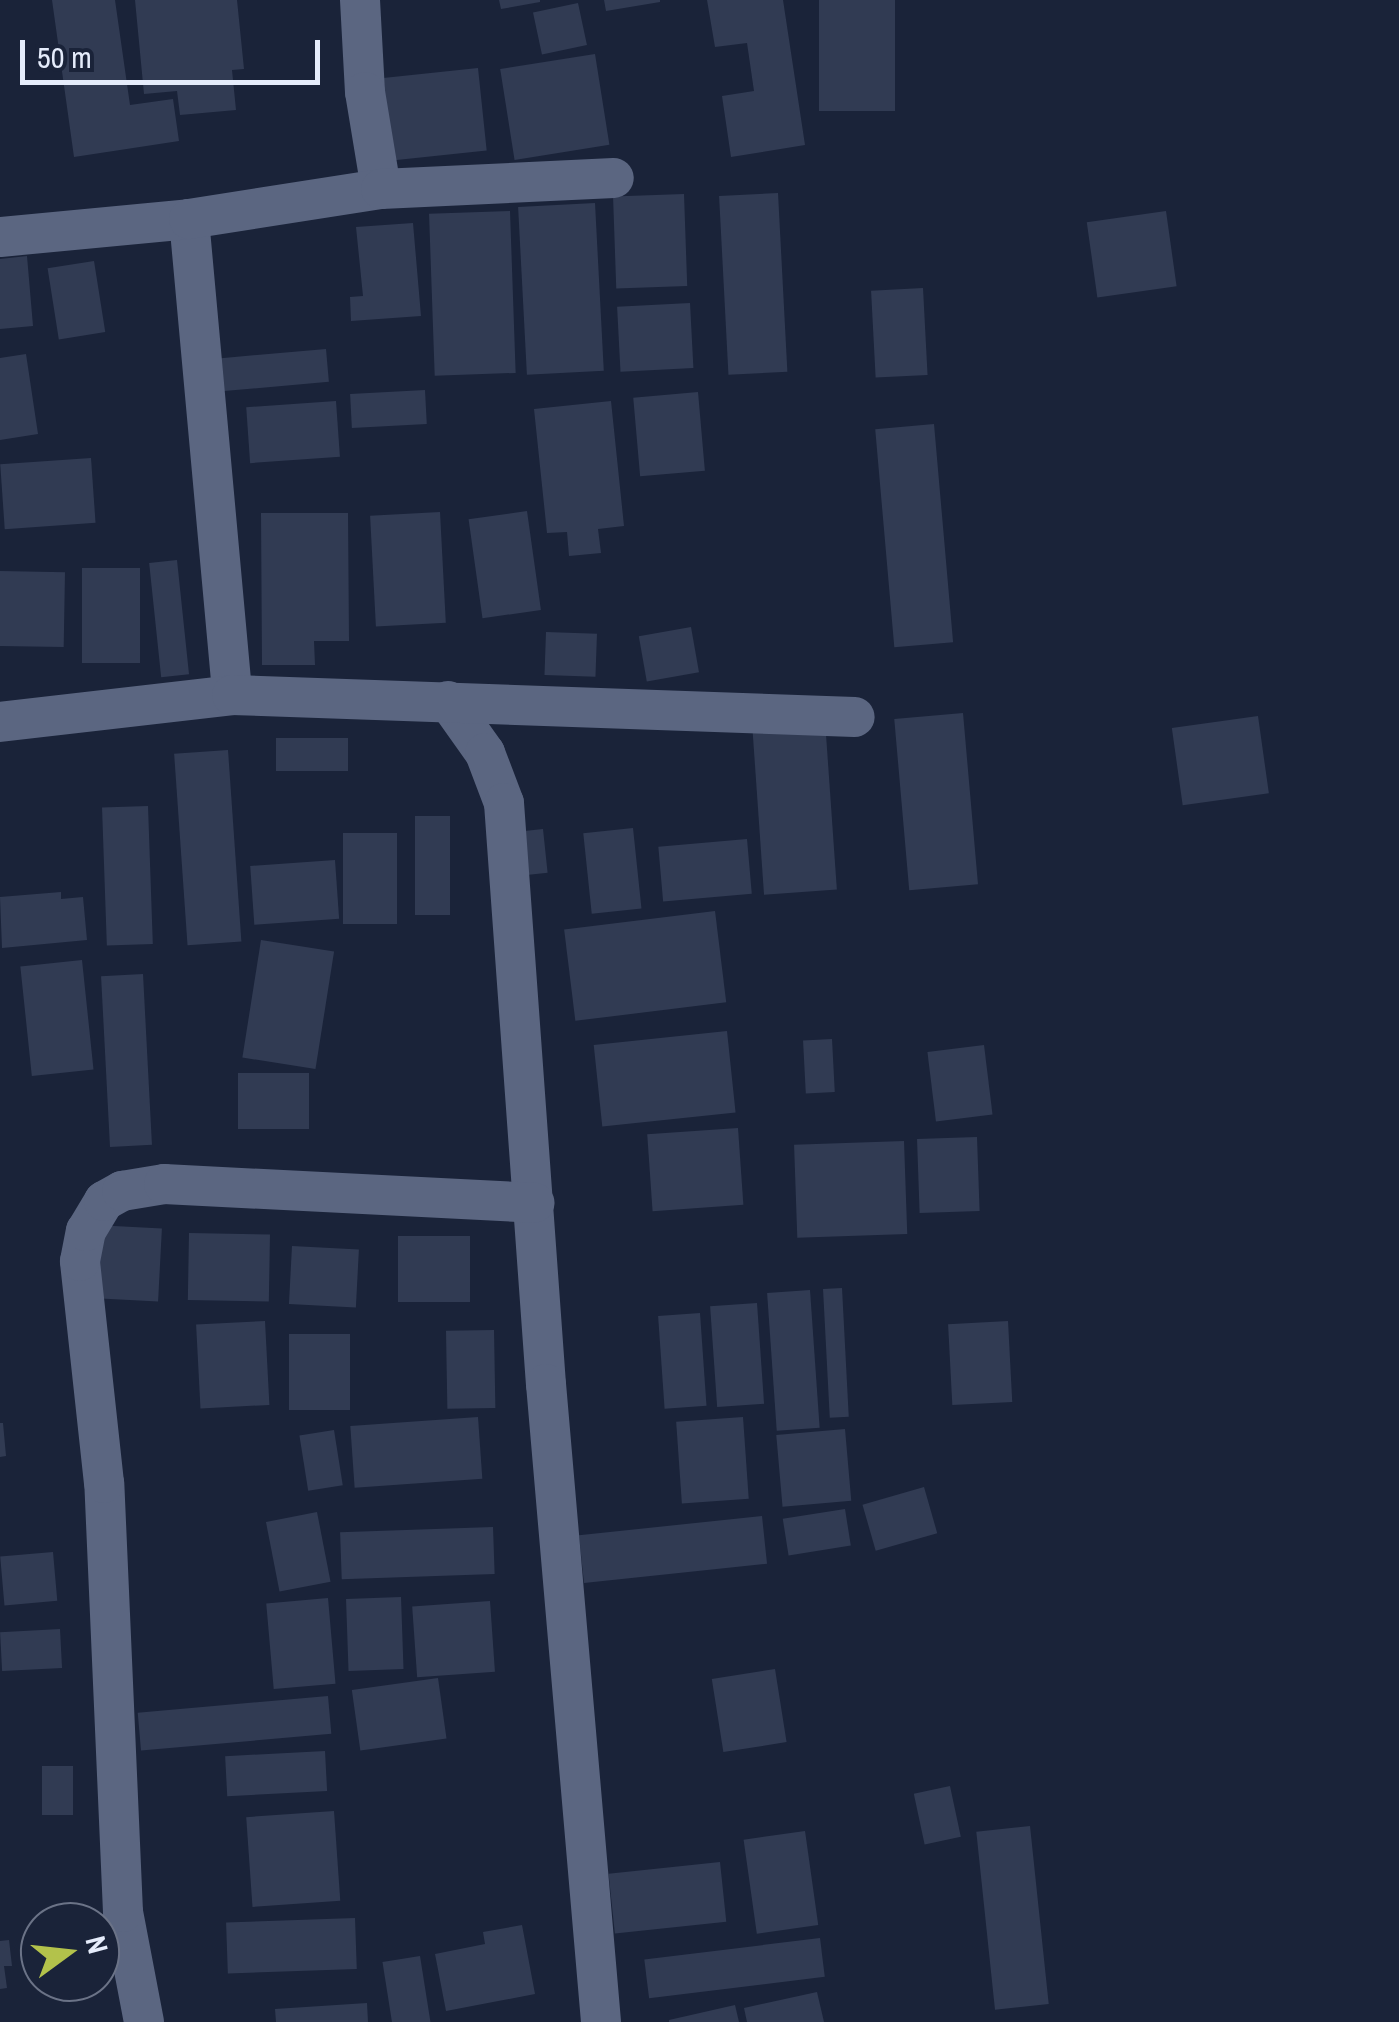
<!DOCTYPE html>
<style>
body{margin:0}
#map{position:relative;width:1399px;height:2022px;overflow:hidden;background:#1a2339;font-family:"Archivo Narrow",sans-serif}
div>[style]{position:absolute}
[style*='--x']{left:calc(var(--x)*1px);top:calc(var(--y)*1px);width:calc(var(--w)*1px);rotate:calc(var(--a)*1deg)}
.building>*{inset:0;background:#313b53;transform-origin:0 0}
.minor>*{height:40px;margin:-20px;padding:0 20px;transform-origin:20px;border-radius:20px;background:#5b6681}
span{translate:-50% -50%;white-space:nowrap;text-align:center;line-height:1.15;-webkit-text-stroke:8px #1a2339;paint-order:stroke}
.north{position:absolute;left:20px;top:1902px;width:100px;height:100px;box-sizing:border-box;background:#1a2339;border:2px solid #6b7387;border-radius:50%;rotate:75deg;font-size:28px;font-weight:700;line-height:40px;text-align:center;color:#e5ecfb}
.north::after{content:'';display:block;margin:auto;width:35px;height:45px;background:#b3c24b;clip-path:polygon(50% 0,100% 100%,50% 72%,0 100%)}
.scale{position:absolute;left:20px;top:40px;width:300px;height:45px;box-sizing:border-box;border:5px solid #e5ecfb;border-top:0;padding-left:12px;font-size:30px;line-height:35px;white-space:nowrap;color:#e5ecfb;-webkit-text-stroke:8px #1a2339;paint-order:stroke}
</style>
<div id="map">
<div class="building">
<div style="clip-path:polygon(52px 0,115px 0,130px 105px,173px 99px,179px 141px,74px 157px)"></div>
<div style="clip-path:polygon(135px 0,237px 0,244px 69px,232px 70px,236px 110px,180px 115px,177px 91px,144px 94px)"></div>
<div style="clip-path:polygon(499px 0,540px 0,540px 2px,501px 9px)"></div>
<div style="clip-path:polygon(604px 0,660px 0,660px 2px,606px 11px)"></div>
<div style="clip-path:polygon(707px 0,783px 0,805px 145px,731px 157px,722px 96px,754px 91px,747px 43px,715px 47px)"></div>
<div style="left:819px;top:0;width:76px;height:111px"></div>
<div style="left:578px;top:3px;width:43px;height:46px;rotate:78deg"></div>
<div style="left:595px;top:54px;width:92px;height:96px;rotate:81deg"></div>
<div style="left:478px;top:68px;width:83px;height:100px;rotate:84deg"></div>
<div style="left:778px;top:193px;width:179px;height:59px;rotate:87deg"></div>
<div style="left:684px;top:194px;width:92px;height:71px;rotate:88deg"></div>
<div style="left:595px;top:203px;width:168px;height:77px;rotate:87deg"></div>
<div style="left:510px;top:211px;width:162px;height:81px;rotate:88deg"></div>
<div style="left:1166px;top:211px;width:76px;height:80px;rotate:82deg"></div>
<div style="clip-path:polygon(413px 223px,421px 316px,351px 321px,350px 297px,363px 296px,356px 227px)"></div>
<div style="clip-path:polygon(27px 256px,33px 326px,0 329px,0 259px)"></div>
<div style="left:94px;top:261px;width:72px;height:47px;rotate:81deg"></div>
<div style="left:923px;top:288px;width:87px;height:52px;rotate:87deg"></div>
<div style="left:690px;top:303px;width:65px;height:73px;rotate:87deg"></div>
<div style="left:326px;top:349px;width:33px;height:108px;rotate:85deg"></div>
<div style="clip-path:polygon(26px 354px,38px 434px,0 440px,0 358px)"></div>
<div style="left:425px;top:390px;width:34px;height:75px;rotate:87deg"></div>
<div style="left:698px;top:392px;width:79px;height:65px;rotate:85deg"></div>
<div style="left:336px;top:401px;width:56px;height:90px;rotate:86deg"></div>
<div style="clip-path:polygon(611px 401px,624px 526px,598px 529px,601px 553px,569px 556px,567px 532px,547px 533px,534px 409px)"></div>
<div style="left:934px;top:424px;width:219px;height:59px;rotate:85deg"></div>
<div style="left:91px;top:458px;width:65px;height:91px;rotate:86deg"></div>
<div style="left:527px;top:511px;width:100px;height:59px;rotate:82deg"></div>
<div style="left:440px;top:512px;width:111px;height:70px;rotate:87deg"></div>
<div style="clip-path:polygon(261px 513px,348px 513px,349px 641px,314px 641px,315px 665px,262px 665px)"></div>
<div style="left:177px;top:560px;width:115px;height:28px;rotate:84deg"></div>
<div style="left:82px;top:568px;width:58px;height:95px"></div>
<div style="left:0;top:571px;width:65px;height:75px;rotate:1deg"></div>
<div style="left:691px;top:627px;width:46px;height:53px;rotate:80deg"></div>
<div style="left:546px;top:632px;width:51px;height:43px;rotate:2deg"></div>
<div style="left:963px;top:713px;width:172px;height:69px;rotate:85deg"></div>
<div style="left:1258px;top:716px;width:78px;height:87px;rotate:82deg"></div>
<div style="left:825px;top:720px;width:170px;height:73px;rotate:86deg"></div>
<div style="left:348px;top:738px;width:33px;height:72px;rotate:90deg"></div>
<div style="left:228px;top:750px;width:192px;height:54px;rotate:86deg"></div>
<div style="left:148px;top:806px;width:138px;height:46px;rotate:88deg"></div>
<div style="left:415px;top:816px;width:35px;height:99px"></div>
<div style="left:633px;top:828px;width:81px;height:50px;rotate:84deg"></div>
<div style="left:543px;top:829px;width:44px;height:28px;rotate:84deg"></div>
<div style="left:343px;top:833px;width:54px;height:91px"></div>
<div style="left:747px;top:839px;width:55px;height:89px;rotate:85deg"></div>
<div style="left:335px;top:860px;width:59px;height:85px;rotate:86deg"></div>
<div style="clip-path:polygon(61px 892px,61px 899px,83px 897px,87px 940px,2px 948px,0 897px)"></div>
<div style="left:715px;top:911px;width:92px;height:152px;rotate:83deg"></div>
<div style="left:261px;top:940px;width:74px;height:119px;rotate:9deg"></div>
<div style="left:82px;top:960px;width:110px;height:62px;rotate:84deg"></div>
<div style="left:143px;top:974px;width:171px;height:42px;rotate:87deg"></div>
<div style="left:727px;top:1031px;width:82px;height:134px;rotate:84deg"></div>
<div style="left:832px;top:1039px;width:53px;height:29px;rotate:87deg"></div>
<div style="left:984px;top:1045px;width:70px;height:57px;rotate:83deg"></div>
<div style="left:238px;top:1073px;width:71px;height:56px"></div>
<div style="left:738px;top:1128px;width:77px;height:91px;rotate:86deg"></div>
<div style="left:977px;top:1137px;width:74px;height:60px;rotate:88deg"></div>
<div style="left:904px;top:1141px;width:93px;height:110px;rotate:88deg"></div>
<div style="left:95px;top:1225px;width:67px;height:73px;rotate:3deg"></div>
<div style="left:189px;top:1233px;width:81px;height:67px;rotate:1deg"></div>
<div style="left:398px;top:1236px;width:72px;height:66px"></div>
<div style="left:292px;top:1246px;width:67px;height:58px;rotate:3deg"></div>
<div style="left:842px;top:1288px;width:129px;height:19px;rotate:87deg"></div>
<div style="left:810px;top:1290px;width:138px;height:43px;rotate:86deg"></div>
<div style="left:757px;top:1303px;width:101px;height:47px;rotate:86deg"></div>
<div style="left:700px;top:1313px;width:93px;height:42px;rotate:86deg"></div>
<div style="left:265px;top:1321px;width:84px;height:69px;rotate:87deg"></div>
<div style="left:1008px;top:1321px;width:81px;height:60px;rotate:87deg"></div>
<div style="left:494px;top:1330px;width:78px;height:48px;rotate:89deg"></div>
<div style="left:289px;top:1334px;width:61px;height:76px"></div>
<div style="left:478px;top:1417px;width:62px;height:128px;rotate:86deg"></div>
<div style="left:743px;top:1417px;width:82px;height:67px;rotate:86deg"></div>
<div style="clip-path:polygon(0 1423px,3px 1423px,6px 1456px,0 1457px)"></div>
<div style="left:845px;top:1429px;width:72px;height:69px;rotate:85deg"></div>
<div style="left:334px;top:1430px;width:56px;height:35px;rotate:81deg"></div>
<div style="left:924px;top:1487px;width:48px;height:64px;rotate:74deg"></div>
<div style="left:845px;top:1509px;width:37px;height:63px;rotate:81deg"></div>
<div style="left:317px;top:1512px;width:71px;height:52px;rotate:79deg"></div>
<div style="left:762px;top:1516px;width:48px;height:184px;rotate:84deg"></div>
<div style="left:493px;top:1527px;width:47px;height:153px;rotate:88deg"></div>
<div style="left:53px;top:1552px;width:49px;height:53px;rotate:85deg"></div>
<div style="left:401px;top:1597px;width:72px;height:55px;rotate:88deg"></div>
<div style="left:328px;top:1598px;width:86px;height:62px;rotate:85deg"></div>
<div style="left:490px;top:1601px;width:71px;height:78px;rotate:86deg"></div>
<div style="left:60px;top:1629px;width:39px;height:60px;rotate:87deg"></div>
<div style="left:775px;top:1669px;width:74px;height:64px;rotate:81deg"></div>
<div style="left:438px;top:1678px;width:61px;height:87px;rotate:82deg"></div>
<div style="left:328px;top:1696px;width:38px;height:191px;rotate:85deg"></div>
<div style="left:325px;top:1751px;width:40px;height:100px;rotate:87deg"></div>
<div style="left:42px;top:1766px;width:31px;height:49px"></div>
<div style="left:950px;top:1786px;width:52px;height:37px;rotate:78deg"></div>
<div style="left:334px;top:1811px;width:90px;height:88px;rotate:86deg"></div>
<div style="left:1030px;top:1826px;width:179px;height:54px;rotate:84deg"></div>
<div style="left:805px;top:1831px;width:95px;height:62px;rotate:82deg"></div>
<div style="left:720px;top:1862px;width:60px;height:112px;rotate:84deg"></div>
<div style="left:355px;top:1918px;width:51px;height:129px;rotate:88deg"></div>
<div style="clip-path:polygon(522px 1925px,535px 1994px,446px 2011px,435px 1954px,485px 1944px,483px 1932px)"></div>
<div style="left:820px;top:1938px;width:39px;height:177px;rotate:83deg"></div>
<div style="clip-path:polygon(9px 1940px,12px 1966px,4px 1966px,7px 1988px,0 1989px,0 1941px)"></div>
<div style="left:420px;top:1956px;width:67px;height:38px;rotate:81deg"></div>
<div style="clip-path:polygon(817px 1992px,824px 2022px,747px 2022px,744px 2008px)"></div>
<div style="clip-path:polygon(367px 2003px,368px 2022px,276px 2022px,275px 2009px)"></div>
<div style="clip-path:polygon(735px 2005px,739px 2022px,669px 2022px,669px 2020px)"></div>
</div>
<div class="minor">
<div style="--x:360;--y:0;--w:92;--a:86.9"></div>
<div style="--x:365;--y:92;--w:98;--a:80.6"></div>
<div style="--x:189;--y:219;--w:478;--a:84.8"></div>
<div style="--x:0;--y:237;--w:190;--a:-5.4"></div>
<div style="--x:189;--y:219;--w:194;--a:-8.9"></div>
<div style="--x:381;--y:189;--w:233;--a:-2.7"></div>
<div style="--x:448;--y:701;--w:64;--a:54.6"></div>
<div style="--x:485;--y:753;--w:53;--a:69.2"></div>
<div style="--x:504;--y:803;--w:583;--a:85.87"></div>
<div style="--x:546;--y:1384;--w:640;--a:85.07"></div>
<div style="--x:0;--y:722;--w:234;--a:-6.6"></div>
<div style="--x:232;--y:695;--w:623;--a:2.02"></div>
<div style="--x:144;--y:2022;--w:112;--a:-100.8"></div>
<div style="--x:123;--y:1912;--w:429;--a:-92.5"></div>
<div style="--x:104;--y:1483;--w:223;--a:-96.2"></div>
<div style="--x:80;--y:1261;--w:31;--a:-79"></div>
<div style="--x:86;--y:1231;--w:35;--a:-59"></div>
<div style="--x:104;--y:1201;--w:21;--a:-29"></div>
<div style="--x:122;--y:1191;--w:43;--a:-9.5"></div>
<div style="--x:164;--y:1184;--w:371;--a:2.9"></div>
</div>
<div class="north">N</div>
<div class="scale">50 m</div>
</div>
